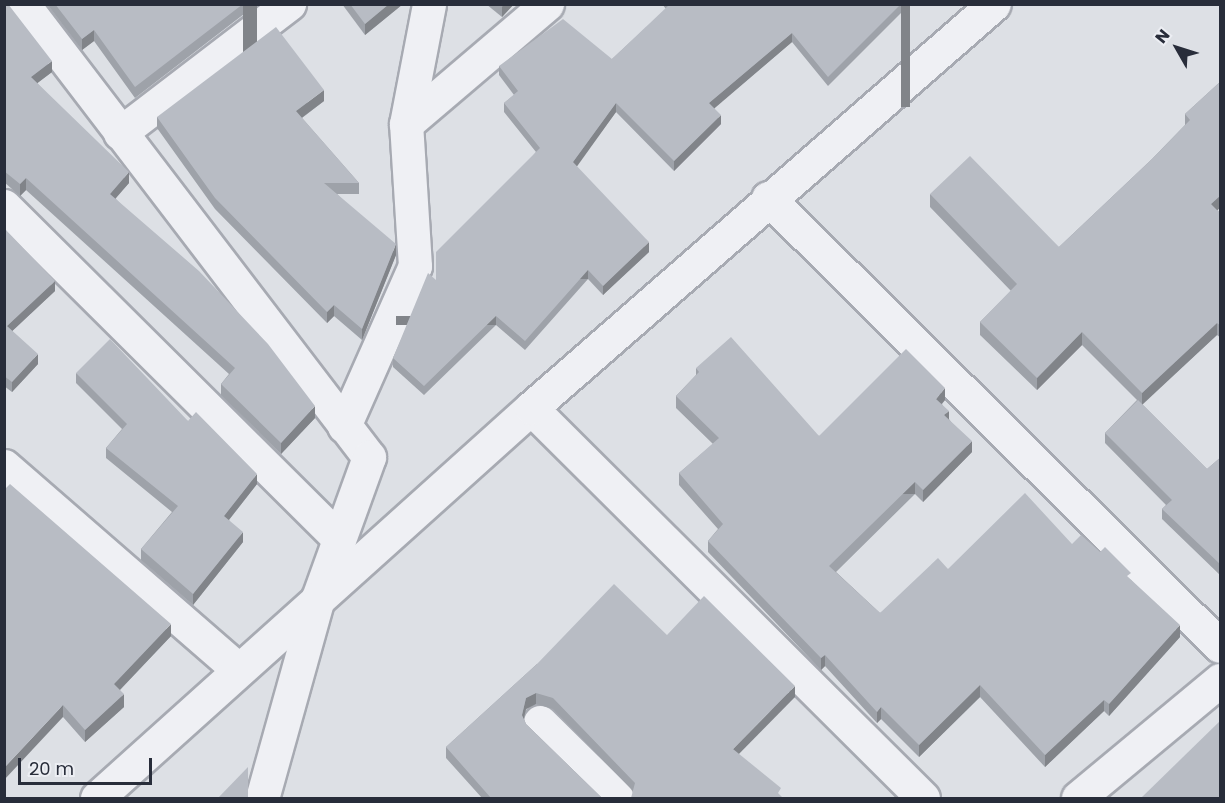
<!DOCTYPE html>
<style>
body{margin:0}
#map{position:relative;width:1225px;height:803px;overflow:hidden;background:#dde0e5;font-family:Poppins,sans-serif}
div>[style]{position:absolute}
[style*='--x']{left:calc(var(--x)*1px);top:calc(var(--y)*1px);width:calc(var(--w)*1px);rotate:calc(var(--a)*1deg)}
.roads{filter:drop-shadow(2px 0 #a7aab2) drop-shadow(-2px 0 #a7aab2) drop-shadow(0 2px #a7aab2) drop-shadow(0 -2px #a7aab2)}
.minor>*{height:33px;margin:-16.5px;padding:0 16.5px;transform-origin:16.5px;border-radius:16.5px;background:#eff0f4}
.wall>*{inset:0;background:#9ea2a9}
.shaded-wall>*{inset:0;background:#818489;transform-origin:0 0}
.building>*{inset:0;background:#b8bcc4}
span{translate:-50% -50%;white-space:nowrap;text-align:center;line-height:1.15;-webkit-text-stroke:5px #eceef3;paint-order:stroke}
.frame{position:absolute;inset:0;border:6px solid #282d3a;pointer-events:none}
.north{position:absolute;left:1147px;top:18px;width:60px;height:60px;-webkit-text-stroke:4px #eceef3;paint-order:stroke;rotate:309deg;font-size:16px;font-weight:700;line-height:24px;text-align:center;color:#282d3a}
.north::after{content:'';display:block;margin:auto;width:21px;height:27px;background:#282d3a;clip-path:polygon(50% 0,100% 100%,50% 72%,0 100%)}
.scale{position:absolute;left:18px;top:758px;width:134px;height:27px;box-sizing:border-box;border:3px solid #282d3a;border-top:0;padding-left:8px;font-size:18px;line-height:21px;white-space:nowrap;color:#282d3a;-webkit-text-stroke:4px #eceef3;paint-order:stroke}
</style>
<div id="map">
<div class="roads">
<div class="minor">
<div style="--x:23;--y:4;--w:570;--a:52.63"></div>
<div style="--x:369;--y:457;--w:150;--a:109.9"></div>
<div style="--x:318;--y:598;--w:208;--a:105.6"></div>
<div style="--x:406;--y:124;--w:185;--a:-40.4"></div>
<div style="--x:120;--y:133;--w:213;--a:-37.4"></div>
<div style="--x:768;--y:198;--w:636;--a:44.75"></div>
<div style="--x:4;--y:206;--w:470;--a:44.8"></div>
<div style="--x:531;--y:408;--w:553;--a:44.85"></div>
<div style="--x:344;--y:426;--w:175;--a:-66.1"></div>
<div style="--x:415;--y:266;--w:142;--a:-93.6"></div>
<div style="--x:406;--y:124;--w:122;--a:-79.1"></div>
<div style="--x:4;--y:466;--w:311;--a:41"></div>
<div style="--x:540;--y:722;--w:108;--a:44.6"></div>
<div style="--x:97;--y:798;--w:583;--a:-41.94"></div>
<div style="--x:531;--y:408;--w:614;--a:-41.11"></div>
<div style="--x:1078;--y:798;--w:185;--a:-39.7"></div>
</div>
</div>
<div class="wall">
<div style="clip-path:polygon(4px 4px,52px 72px,37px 83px,129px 183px,115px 198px,315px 418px,281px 454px,221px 395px,221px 384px,229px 374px,26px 190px,20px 196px,4px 182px)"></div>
<div style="clip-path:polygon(47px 4px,257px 4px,135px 98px,94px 41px,82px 50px)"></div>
<div style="clip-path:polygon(342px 4px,403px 4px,365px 35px)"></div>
<div style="clip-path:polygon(486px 4px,514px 4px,502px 17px)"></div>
<div style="clip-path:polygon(662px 4px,910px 4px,828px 86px,792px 42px,714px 108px,721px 124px,674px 171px,616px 112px,576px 166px,649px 252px,603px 295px,588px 279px,525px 350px,496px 325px,424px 395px,393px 367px,393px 358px,436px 280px,536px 152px,504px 112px,504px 103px,514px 95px,499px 75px,499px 66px,612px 59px,666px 9px)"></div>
<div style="clip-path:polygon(1221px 81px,1221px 207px,1217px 210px,1221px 214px,1221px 338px,1217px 335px,1142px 404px,1207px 469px,1221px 457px,1221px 576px,1162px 519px,1162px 509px,1166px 505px,1105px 443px,1105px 433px,1137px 400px,1082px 345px,1037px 390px,980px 335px,980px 322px,1011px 291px,930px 207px,930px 194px,1059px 247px,1152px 159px,1185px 125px,1185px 114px)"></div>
<div style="clip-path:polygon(324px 101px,302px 118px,359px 183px,359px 194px,337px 194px,396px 255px,362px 340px,334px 316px,327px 323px,215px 209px,157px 128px,157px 117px)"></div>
<div style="clip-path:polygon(4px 228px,55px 291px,12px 331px,38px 364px,12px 392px,4px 386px)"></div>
<div style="clip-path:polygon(696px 368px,819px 436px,945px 400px,942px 404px,949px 419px,972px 452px,923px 502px,915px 494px,836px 572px,880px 613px,948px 569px,1072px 544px,1131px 580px,1180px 637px,1109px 716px,1104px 711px,1045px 767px,980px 697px,919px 757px,881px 719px,877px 723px,825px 666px,821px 670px,708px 552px,708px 541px,718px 529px,679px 485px,679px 473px,713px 444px,676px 408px,676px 396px,696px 375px)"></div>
<div style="clip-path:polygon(76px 373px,188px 421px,257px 484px,229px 520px,243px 542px,193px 605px,141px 560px,141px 549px,172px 512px,106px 458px,106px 448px,122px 429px,76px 383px)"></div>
<div style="clip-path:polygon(4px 490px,171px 636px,120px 690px,124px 707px,85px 742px,63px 717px)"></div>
<div style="clip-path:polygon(667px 635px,795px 697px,633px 791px,553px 709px,536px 704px,526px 709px,524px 719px,526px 724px,602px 798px,482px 798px,446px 758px,446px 747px,537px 664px)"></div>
</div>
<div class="shaded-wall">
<div style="left:243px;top:4px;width:14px;height:136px"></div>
<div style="clip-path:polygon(389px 4px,403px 4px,365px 35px,365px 24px)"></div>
<div style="clip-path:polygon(504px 4px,514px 4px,502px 17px,502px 7px)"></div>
<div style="left:901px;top:4px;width:9px;height:103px"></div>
<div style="clip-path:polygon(94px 30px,94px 41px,82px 50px,82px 39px)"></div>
<div style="clip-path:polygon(792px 33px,792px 42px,709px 113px,709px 103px)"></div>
<div style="clip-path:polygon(52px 61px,52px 72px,31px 88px,31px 77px)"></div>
<div style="clip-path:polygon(324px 90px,324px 101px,296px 122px,296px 111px)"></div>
<div style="clip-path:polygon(616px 103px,616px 112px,573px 172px,573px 162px)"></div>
<div style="clip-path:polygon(721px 115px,721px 124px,674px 171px,674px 161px)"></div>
<div style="clip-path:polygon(129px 172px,129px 183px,110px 205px,110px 194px)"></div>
<div style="clip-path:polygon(26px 178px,26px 190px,20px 196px,20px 184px)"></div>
<div style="clip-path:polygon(1221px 195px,1221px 207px,1211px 216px,1211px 204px)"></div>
<div style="clip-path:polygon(649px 242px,649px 252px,603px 295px,603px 286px)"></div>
<div style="clip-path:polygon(396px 244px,396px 255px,362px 340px,362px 329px)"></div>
<div style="left:588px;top:270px;width:9px;height:95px;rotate:90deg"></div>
<div style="clip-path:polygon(55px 281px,55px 291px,7px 336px,7px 326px)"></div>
<div style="clip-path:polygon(334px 305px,334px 316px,327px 323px,327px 312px)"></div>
<div style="left:496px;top:316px;width:9px;height:100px;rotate:90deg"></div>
<div style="clip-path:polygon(1217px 323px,1217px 335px,1142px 405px,1142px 393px)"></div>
<div style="clip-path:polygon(1082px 332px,1082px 345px,1037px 390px,1037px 378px)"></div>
<div style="clip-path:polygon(38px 354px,38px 364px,12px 392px,12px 382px)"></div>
<div style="clip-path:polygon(945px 388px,945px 400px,936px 410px,936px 399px)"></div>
<div style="clip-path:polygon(315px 406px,315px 418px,281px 454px,281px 443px)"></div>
<div style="clip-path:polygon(949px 411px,949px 423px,944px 415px)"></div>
<div style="clip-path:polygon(972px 441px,972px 452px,923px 502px,923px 490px)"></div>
<div style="clip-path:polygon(257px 474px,257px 484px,224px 526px,224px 516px)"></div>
<div style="left:915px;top:482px;width:12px;height:120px;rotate:90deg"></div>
<div style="clip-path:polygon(243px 532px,243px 542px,193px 605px,193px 594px)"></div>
<div style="clip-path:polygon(171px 624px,171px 636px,114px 696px,114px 684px)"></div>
<div style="clip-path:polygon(1180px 625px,1180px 637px,1109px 716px,1109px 704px)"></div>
<div style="clip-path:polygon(825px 655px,825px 666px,821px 670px,821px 658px)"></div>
<div style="clip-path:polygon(980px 685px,980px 697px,919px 757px,919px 745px)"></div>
<div style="clip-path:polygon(795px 686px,795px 697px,733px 760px,733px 749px)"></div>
<div style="clip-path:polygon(536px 693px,536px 704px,526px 709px,522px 726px,522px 715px,526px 698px)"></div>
<div style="clip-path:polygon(124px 694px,124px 707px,85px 742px,85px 730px)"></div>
<div style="clip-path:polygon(1104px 700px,1104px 711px,1045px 767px,1045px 755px)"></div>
<div style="clip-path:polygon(63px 705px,63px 717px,4px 780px,4px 768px)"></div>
<div style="clip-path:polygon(881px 707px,881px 719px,877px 723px,877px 712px)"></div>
</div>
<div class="building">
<div style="clip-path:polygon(4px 4px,8px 4px,52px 61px,31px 77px,129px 172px,110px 194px,199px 271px,268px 344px,315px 406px,281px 443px,221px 384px,235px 368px,26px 178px,20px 184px,4px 171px)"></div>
<div style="clip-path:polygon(55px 4px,243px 4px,135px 87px,94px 30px,82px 39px)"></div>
<div style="clip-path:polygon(350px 4px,389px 4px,365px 24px)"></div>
<div style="clip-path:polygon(670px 4px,901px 4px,828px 77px,792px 33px,709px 103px,721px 115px,674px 161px,616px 103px,573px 162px,649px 242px,603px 286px,588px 270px,525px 341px,496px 316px,424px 386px,393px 358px,428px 273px,436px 280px,436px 252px,540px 148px,504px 103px,518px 91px,499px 66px,563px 19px,612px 59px)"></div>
<div style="clip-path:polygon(276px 27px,324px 90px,296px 111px,359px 183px,324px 183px,396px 244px,362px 329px,334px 305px,327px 312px,215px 198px,157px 117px)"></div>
<div style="clip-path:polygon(1221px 81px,1221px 195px,1211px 204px,1221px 214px,1221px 326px,1217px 323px,1142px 393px,1082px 332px,1037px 378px,980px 322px,1017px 284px,930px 194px,970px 156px,1059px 247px,1152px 159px,1190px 120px,1185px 114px)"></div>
<div style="clip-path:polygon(4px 228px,55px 281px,7px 326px,38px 354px,12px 382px,4px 376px)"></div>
<div style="clip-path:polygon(731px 337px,819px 436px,906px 349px,945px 388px,936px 399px,949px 411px,944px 415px,972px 441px,923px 490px,915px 482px,829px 566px,880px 613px,938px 558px,948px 569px,1025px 493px,1072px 544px,1081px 535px,1100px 552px,1105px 547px,1131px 573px,1127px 576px,1180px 625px,1109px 704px,1104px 700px,1045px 755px,980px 685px,919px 745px,881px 707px,877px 712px,825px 655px,821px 658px,708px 541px,723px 524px,679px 473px,719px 438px,676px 396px,699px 372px,696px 368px)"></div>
<div style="clip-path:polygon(110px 339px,188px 421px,196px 412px,257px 474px,224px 516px,243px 532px,193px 594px,141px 549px,178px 506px,106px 448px,127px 424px,76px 373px)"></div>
<div style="clip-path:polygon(1138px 400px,1207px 469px,1221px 457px,1221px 565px,1162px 509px,1172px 500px,1105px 433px)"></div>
<div style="clip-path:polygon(10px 484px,171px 624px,114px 684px,124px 694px,85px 730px,63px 705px,4px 768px,4px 490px)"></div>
<div style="clip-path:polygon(614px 584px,667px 635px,704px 596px,795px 686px,733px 749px,781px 788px,778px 793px,783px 798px,631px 798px,635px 783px,553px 698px,536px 693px,526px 698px,522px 715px,526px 724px,602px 798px,491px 798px,446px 747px,537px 664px)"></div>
<div style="clip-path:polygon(1221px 720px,1221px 798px,1141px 798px)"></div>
<div style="clip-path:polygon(248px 767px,248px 798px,218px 798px)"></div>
</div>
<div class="frame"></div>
<div class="north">N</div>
<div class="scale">20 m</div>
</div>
